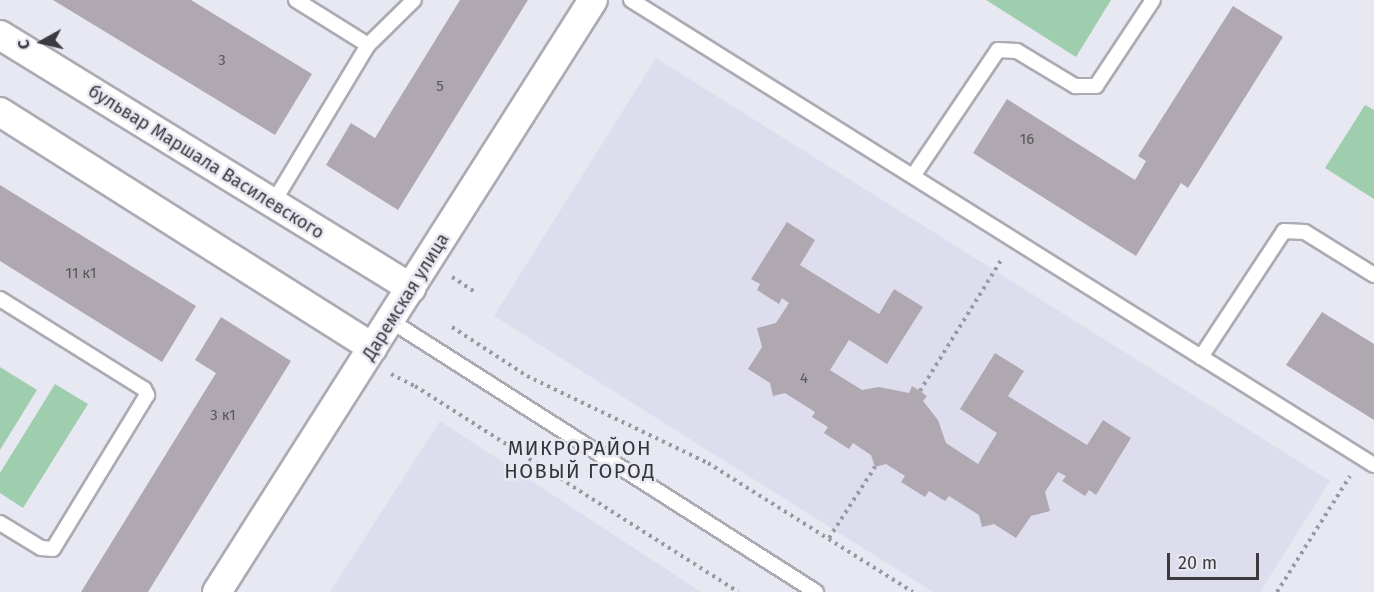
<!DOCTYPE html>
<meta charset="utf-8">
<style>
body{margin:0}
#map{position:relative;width:1374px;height:592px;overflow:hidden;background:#e8e8f2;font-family:"Fira Sans",sans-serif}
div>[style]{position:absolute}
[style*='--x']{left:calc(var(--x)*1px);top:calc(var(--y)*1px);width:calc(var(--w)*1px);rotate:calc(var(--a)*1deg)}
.built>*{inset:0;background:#dde}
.green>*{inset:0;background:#9fceae}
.building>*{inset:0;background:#b0a8b0}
.path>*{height:4px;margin-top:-2px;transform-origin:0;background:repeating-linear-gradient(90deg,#9999a0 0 3px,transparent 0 7.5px)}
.roads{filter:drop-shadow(2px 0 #ababb4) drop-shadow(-2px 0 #ababb4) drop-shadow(0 2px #ababb4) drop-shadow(0 -2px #ababb4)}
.service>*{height:14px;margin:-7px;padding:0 7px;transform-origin:7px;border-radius:7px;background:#fff}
.minor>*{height:28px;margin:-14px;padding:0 14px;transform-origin:14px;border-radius:14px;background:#fff}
span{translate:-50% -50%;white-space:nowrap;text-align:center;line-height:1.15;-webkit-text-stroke:5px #e8e8f2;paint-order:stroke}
.number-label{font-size:15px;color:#58565b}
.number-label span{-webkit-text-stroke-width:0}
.street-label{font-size:18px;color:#3b3b3f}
.neighbourhood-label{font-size:20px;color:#34343c;letter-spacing:1.5px}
.north{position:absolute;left:12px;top:12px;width:60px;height:60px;-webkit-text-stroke:4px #e8e8f2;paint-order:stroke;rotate:262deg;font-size:16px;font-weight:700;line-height:24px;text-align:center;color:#3b3b3f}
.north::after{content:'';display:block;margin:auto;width:21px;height:27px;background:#3b3b3f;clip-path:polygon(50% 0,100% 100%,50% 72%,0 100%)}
.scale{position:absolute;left:1167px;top:553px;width:92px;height:27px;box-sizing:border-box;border:3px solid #3b3b3f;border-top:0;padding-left:8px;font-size:18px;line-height:21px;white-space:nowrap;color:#3b3b3f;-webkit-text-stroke:4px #e8e8f2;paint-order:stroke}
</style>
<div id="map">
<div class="built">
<div style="clip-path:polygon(656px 58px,1330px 481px,1260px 592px,933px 592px,494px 316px)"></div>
<div style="clip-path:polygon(440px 421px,701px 592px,330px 592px)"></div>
</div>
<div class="green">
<div style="clip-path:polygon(986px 0,1111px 0,1076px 57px)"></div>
<div style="clip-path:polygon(1365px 105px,1374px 110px,1374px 199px,1325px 168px)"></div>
<div style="clip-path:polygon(0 367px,37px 390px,0 450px)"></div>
<div style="clip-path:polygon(55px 384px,88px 404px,23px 508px,0 493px,0 473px)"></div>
</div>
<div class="building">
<div style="clip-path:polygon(53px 0,191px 0,312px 74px,275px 135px)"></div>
<div style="clip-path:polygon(460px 0,528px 0,398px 210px,326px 165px,351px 123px,375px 138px)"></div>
<div style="clip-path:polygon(1233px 6px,1283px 37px,1188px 188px,1181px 183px,1136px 256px,973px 153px,1007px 99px,1135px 180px,1146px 161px,1138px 156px)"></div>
<div style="clip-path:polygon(0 185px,196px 306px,162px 362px,0 261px)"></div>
<div style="clip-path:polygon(787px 222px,815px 240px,800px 265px,879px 314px,894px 289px,923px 307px,887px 364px,849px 340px,830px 370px,862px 390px,879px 387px,909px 393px,912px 386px,920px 391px,927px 396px,923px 401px,938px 420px,946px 443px,978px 464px,997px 433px,960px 409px,995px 353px,1024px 371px,1008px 396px,1087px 445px,1103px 420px,1131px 438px,1096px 495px,1089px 490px,1085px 496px,1062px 481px,1066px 476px,1058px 472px,1045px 492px,1050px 511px,1031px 516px,1016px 538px,994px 524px,982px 527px,979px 515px,949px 496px,945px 501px,929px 491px,925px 497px,901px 482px,905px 476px,886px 464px,875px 467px,871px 455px,853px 443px,849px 449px,824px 433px,828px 427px,812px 417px,815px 412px,785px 393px,773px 396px,770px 383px,748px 369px,762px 347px,757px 328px,776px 323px,789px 303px,782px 298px,779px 304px,757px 290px,760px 284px,751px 279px)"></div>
<div style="clip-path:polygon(1322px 312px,1374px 344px,1374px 420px,1286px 365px)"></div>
<div style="clip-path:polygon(221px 317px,291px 361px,148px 592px,81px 592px,216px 373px,195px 360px)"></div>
</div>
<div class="path">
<div style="--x:452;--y:277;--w:27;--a:33"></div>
<div style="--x:452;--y:327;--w:90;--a:33.2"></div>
<div style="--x:527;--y:376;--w:201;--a:25.7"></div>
<div style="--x:708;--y:463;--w:242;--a:32.2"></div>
<div style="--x:391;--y:374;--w:27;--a:27"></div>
<div style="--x:415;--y:386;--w:383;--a:32.5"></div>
<div style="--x:920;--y:391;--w:155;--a:-58.2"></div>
<div style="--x:829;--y:538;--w:85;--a:-57.1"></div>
<div style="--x:1277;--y:592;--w:137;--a:-57.8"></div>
</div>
<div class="roads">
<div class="service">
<div style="--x:631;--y:0;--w:673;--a:32.06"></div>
<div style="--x:368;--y:45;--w:64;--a:-44.4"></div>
<div style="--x:913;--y:176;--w:152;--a:-56"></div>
<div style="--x:998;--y:50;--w:19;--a:3"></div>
<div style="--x:1017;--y:51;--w:68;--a:31.1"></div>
<div style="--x:1075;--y:86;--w:21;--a:0"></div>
<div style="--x:1096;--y:86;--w:103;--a:-56.5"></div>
<div style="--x:273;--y:203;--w:184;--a:-59"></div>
<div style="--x:368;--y:45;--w:85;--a:-148"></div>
<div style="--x:1374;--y:275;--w:81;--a:-148.1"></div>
<div style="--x:1305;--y:232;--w:21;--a:-177"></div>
<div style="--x:1284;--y:231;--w:151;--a:123.4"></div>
<div style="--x:1201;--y:357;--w:204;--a:32"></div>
<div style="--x:0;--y:299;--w:170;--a:32"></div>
<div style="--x:144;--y:389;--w:7;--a:63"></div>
<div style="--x:147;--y:395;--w:180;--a:121.4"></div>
<div style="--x:53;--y:549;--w:12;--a:-175"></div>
<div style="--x:41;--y:548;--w:48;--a:-148.6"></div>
<div style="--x:391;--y:321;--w:504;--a:32.52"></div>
</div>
<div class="minor">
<div style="--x:0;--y:35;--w:483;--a:31.6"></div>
<div style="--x:0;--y:112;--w:441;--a:32.3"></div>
<div style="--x:217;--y:592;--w:701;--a:-57.58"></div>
</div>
</div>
<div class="number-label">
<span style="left:222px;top:61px">3</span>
<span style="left:440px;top:87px">5</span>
<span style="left:1027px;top:140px">16</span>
<span style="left:81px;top:274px">11 к1</span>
<span style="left:804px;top:379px">4</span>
<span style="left:223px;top:416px">3 к1</span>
</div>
<div class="street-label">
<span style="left:206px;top:162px;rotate:32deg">бульвар Маршала Василевского</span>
<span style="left:406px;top:297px;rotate:-58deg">Даремская улица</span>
</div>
<div class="neighbourhood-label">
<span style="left:580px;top:460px">МИКРОРАЙОН<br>НОВЫЙ ГОРОД</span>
</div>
<div class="north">С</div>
<div class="scale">20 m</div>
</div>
